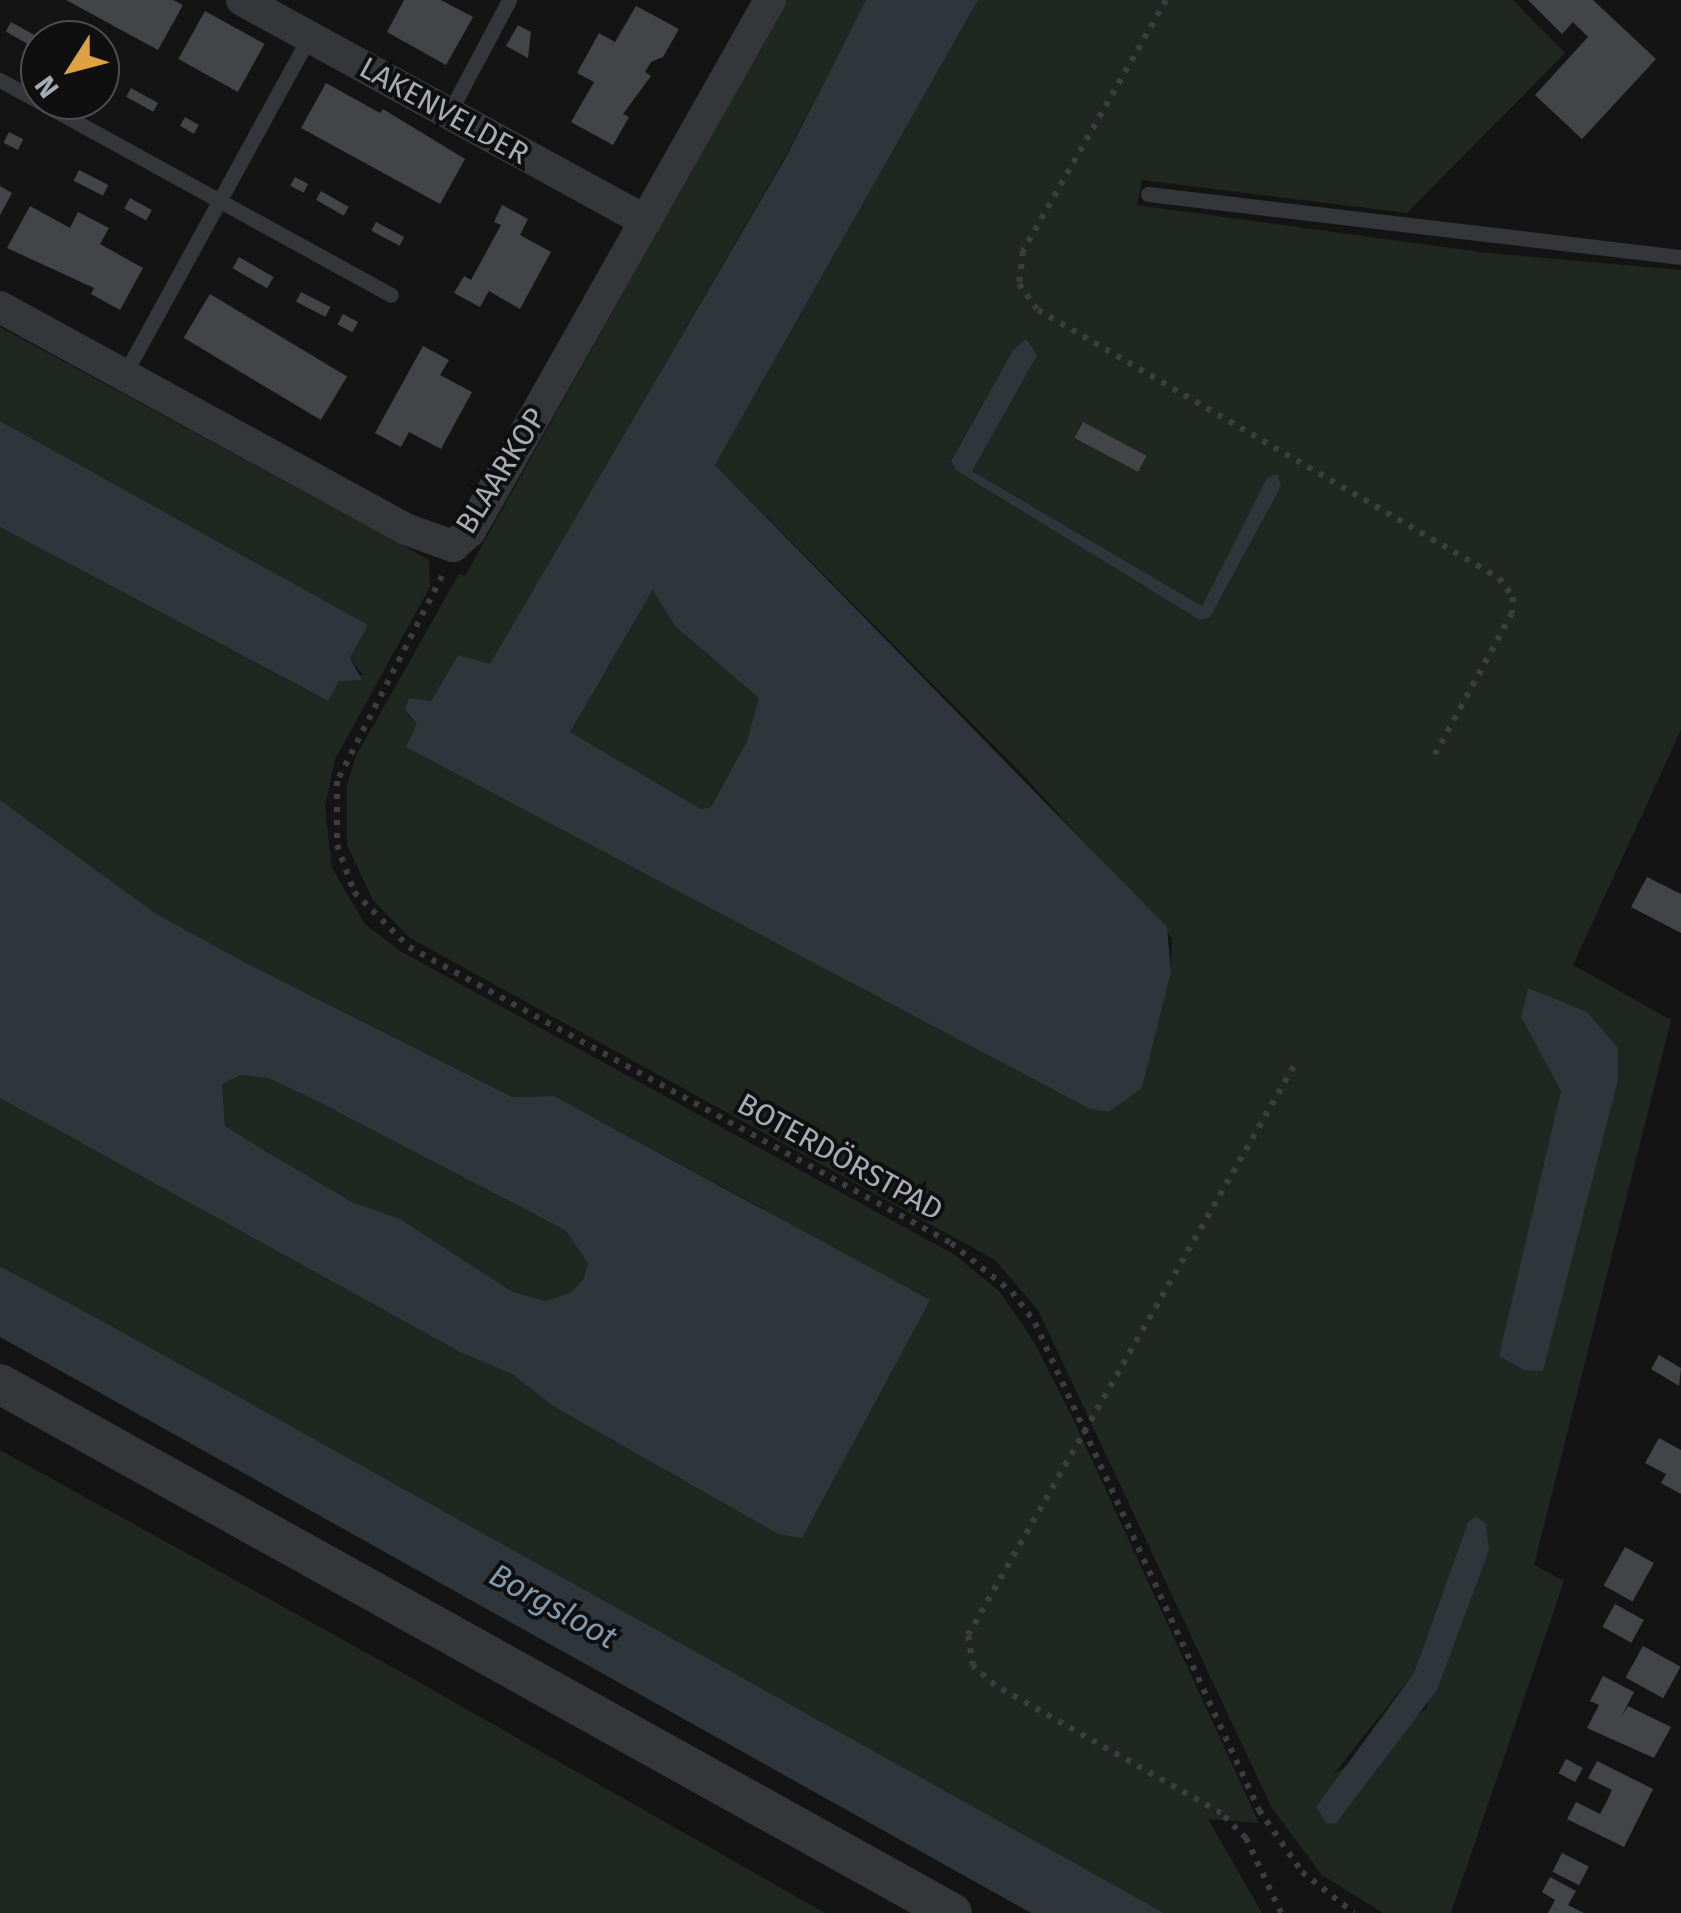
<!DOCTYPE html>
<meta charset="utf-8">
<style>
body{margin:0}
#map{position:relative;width:1681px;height:1913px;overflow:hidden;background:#141415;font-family:"Fira Sans",sans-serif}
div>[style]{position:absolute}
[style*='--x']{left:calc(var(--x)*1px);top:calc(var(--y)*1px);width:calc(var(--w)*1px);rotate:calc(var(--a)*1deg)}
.green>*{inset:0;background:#202721}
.water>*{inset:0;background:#2e363c}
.building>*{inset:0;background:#434448;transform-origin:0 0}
.path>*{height:6px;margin-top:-3px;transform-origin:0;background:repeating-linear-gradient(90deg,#3b3d40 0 5px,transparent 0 13px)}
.service>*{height:15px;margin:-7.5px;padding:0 7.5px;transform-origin:7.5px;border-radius:7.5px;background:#353639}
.minor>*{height:32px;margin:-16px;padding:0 16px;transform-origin:16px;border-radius:16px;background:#353639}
.tertiary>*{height:40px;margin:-20px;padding:0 20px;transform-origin:20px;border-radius:20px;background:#353639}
span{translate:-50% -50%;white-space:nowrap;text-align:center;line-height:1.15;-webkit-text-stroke:8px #0f0f10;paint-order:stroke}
.street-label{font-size:30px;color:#a7abb4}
.water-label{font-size:32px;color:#8199ab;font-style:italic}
.north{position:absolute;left:20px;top:20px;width:100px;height:100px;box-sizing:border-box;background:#0f0f10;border:2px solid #4c4d52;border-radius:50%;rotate:234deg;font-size:28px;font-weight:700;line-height:40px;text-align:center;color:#a7abb4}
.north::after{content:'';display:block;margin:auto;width:35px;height:45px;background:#dda343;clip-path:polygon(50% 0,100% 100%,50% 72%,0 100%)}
</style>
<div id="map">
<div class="green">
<div style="clip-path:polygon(evenodd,787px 0,866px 0,785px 157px,490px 665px,458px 655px,431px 701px,409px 698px,408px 716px,418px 724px,407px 747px,1090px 1109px,1109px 1112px,1142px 1088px,1171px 972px,1172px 938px,1023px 775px,715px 465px,978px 0,1513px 0,1565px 53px,1407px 213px,1142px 180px,1137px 205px,1488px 253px,1681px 270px,1681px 730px,1573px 965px,1671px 1020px,1534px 1565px,1564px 1581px,1451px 1913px,1383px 1913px,1322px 1875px,1272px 1808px,1038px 1310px,995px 1260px,410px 938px,373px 900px,347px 845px,347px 785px,356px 756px,459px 574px,465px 576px,787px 0,1013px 350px,972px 471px,1202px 606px,1267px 478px,1201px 620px,957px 471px,951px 460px,1013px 350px,787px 0,1528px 989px,1587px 1012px,1553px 1134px,1561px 1091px,1521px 1017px,1528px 989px,787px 0,1468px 1522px,1426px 1709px,1333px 1775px,1414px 1673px,1468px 1522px)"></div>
<div style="clip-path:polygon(0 327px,429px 560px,430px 587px,335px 759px,325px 807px,332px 868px,365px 924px,400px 951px,955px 1255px,1000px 1292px,1034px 1342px,1075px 1423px,1259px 1823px,1208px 1819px,1262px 1913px,1164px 1913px,0 1266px,0 1098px,460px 1352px,512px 1374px,553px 1406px,778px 1534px,764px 1209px,554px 1096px,512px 1097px,246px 963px,155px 913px,0 800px,0 527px,327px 701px,339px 680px,363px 675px,350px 658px,367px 626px,0 421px)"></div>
<div style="clip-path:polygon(654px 589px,676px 626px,760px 698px,747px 741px,711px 807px,701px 809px,570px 732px)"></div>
<div style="clip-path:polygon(240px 1075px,268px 1078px,313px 1099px,565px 1230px,588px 1263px,583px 1280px,570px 1293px,545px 1301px,513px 1292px,400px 1219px,352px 1202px,272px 1155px,225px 1126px,222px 1083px)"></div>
<div style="clip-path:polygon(0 1450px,410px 1677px,825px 1913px,0 1913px)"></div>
</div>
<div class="water">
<div style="clip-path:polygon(evenodd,866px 0,978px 0,715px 465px,1167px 927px,1171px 972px,1142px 1088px,1109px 1112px,1090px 1109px,406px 747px,417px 724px,405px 710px,409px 698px,431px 701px,458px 655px,490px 664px,786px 157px,866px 0,653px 590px,675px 626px,759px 698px,747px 741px,711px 807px,701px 809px,570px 732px,653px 590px)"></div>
<div style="clip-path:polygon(1026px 339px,1037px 355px,972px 471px,1202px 606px,1267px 478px,1277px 474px,1281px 486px,1210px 617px,1200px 620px,957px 471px,951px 461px,1013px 350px)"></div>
<div style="clip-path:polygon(0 421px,368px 625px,350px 658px,362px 680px,339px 681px,328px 701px,0 527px)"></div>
<div style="clip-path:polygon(evenodd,0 800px,155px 913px,246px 963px,512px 1097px,554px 1096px,930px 1300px,802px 1538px,778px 1534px,553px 1406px,512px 1374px,460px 1352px,0 1098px,0 800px,240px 1075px,268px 1078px,313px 1099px,565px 1230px,588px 1263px,583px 1280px,570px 1293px,545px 1301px,513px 1292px,400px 1219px,352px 1202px,272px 1155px,225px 1126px,222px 1084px,240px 1075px)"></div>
<div style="clip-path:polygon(1528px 988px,1587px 1012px,1618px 1048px,1618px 1080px,1543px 1371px,1524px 1370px,1499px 1356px,1561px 1091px,1521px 1017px)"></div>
<div style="clip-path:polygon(0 1266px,120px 1331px,1164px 1913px,1031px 1913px,0 1337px)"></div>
<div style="clip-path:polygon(1476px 1516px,1486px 1524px,1489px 1550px,1437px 1690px,1336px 1823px,1327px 1824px,1316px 1807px,1414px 1673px,1468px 1522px)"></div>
</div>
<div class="building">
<div style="clip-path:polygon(66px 0,173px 0,183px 5px,158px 50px)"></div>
<div style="clip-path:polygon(404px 0,441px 0,473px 17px,446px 65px,387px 32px)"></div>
<div style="clip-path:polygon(1528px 0,1593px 0,1656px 59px,1582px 139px,1535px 95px,1588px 37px,1573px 22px,1562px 34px)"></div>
<div style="clip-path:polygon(636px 6px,679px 29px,663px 57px,651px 62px,645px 72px,651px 76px,623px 114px,629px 117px,613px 145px,571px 122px,594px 82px,577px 73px,599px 33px,615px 42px)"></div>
<div style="left:205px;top:11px;width:68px;height:55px;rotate:29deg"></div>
<div style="left:11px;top:22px;width:31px;height:11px;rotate:29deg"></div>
<div style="clip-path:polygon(518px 25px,531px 32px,528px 58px,506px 46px)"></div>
<div style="clip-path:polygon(326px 83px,380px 113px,383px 109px,465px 159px,440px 204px,301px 128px)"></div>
<div style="left:131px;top:88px;width:31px;height:10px;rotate:29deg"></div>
<div style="left:185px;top:117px;width:16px;height:10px;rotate:30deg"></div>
<div style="left:9px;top:132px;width:16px;height:12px;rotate:27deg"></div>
<div style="left:79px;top:170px;width:33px;height:12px;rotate:27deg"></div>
<div style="left:295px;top:177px;width:15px;height:10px;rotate:28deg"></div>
<div style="clip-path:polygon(0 186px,12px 193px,0 215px)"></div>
<div style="left:321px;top:191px;width:32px;height:10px;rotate:30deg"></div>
<div style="left:130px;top:198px;width:25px;height:12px;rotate:29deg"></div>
<div style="clip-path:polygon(502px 205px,528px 219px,520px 235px,551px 252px,520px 309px,489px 291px,480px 307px,454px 293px,464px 276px,471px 280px,501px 225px,494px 222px)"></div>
<div style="clip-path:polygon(30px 206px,70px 228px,78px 212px,109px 228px,100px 244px,143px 268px,120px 310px,91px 294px,94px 288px,7px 248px)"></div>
<div style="left:376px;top:222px;width:32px;height:10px;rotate:28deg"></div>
<div style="left:239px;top:257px;width:40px;height:13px;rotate:30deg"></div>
<div style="left:301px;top:292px;width:33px;height:11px;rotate:27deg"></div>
<div style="left:210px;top:294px;width:160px;height:51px;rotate:31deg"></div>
<div style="left:343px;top:314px;width:17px;height:12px;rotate:28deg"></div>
<div style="clip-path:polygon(423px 346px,449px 360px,440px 375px,472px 392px,441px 449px,409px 432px,401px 447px,375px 433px)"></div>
<div style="left:1083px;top:422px;width:72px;height:18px;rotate:28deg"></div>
<div style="clip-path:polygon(1647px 877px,1681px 894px,1681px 933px,1631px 907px)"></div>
<div style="clip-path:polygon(1659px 1355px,1681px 1368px,1679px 1386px,1651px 1369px)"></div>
<div style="clip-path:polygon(1659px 1438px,1681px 1450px,1681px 1494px,1661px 1483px,1666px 1474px,1645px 1463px)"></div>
<div style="left:1625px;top:1547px;width:33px;height:44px;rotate:29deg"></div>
<div style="left:1615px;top:1604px;width:33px;height:26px;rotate:29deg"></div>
<div style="left:1643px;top:1646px;width:43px;height:36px;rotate:29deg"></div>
<div style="clip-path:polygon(1603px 1676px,1634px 1692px,1621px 1717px,1628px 1706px,1671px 1727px,1654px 1758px,1587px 1728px,1599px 1705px,1590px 1701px)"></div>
<div style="left:1566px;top:1759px;width:19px;height:16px;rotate:28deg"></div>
<div style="clip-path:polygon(1597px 1761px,1653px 1789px,1624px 1847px,1567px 1819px,1576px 1802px,1600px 1814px,1606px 1803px,1612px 1790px,1588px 1778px)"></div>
<div style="left:1562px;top:1853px;width:30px;height:21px;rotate:27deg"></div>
<div style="clip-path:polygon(1550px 1877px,1576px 1891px,1568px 1905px,1584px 1913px,1548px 1913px,1555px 1900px,1542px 1892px)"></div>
</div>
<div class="path">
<div style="--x:1166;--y:0;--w:289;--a:119.7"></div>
<div style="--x:1023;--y:251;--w:33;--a:97"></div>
<div style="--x:1019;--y:284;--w:32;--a:54"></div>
<div style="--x:1038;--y:310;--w:533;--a:30.17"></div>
<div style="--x:1499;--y:578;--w:24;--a:54"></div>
<div style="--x:1513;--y:597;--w:16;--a:94"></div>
<div style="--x:1512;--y:613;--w:163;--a:118.6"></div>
<div style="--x:442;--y:576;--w:230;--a:117.1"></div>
<div style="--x:337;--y:781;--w:64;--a:90"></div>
<div style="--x:337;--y:845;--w:50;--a:70.1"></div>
<div style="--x:354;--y:892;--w:78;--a:45"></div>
<div style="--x:409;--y:947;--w:618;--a:28.64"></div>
<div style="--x:951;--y:1243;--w:78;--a:38.8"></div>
<div style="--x:1012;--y:1292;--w:39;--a:53"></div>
<div style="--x:1035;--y:1323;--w:536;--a:65.3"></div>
<div style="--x:1259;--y:1810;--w:75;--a:55.3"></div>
<div style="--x:1302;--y:1872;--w:66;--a:38.3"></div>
<div style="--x:1281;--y:1913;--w:83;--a:-115"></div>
<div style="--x:1246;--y:1838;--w:35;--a:-135"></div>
<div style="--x:1221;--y:1813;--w:260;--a:-150.5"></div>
<div style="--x:995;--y:1685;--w:29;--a:-139"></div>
<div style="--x:973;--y:1666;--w:31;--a:-99"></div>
<div style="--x:968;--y:1635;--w:660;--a:-60.21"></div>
</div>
<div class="service">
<div style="--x:0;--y:80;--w:446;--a:28.8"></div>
<div style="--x:449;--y:113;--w:128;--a:-62"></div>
<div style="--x:1148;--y:194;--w:537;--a:6.74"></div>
<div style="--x:124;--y:375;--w:385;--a:-61.3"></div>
</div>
<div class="minor">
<div style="--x:242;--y:0;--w:460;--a:28.7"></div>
<div style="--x:0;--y:307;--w:465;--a:28.7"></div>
<div style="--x:408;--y:530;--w:48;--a:19.6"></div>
<div style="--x:453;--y:546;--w:23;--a:-41"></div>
<div style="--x:470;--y:531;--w:610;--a:-60.53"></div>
</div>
<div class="tertiary">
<div style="--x:0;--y:1384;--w:1089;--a:29.06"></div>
</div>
<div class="street-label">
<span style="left:444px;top:111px;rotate:29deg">LAKENVELDER</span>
<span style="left:501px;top:471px;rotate:-58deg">BLAARKOP</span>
<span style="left:840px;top:1157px;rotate:29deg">BOTERDÖRSTPAD</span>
</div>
<div class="water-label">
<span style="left:553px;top:1606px;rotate:29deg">Borgsloot</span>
</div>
<div class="north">N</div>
</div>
